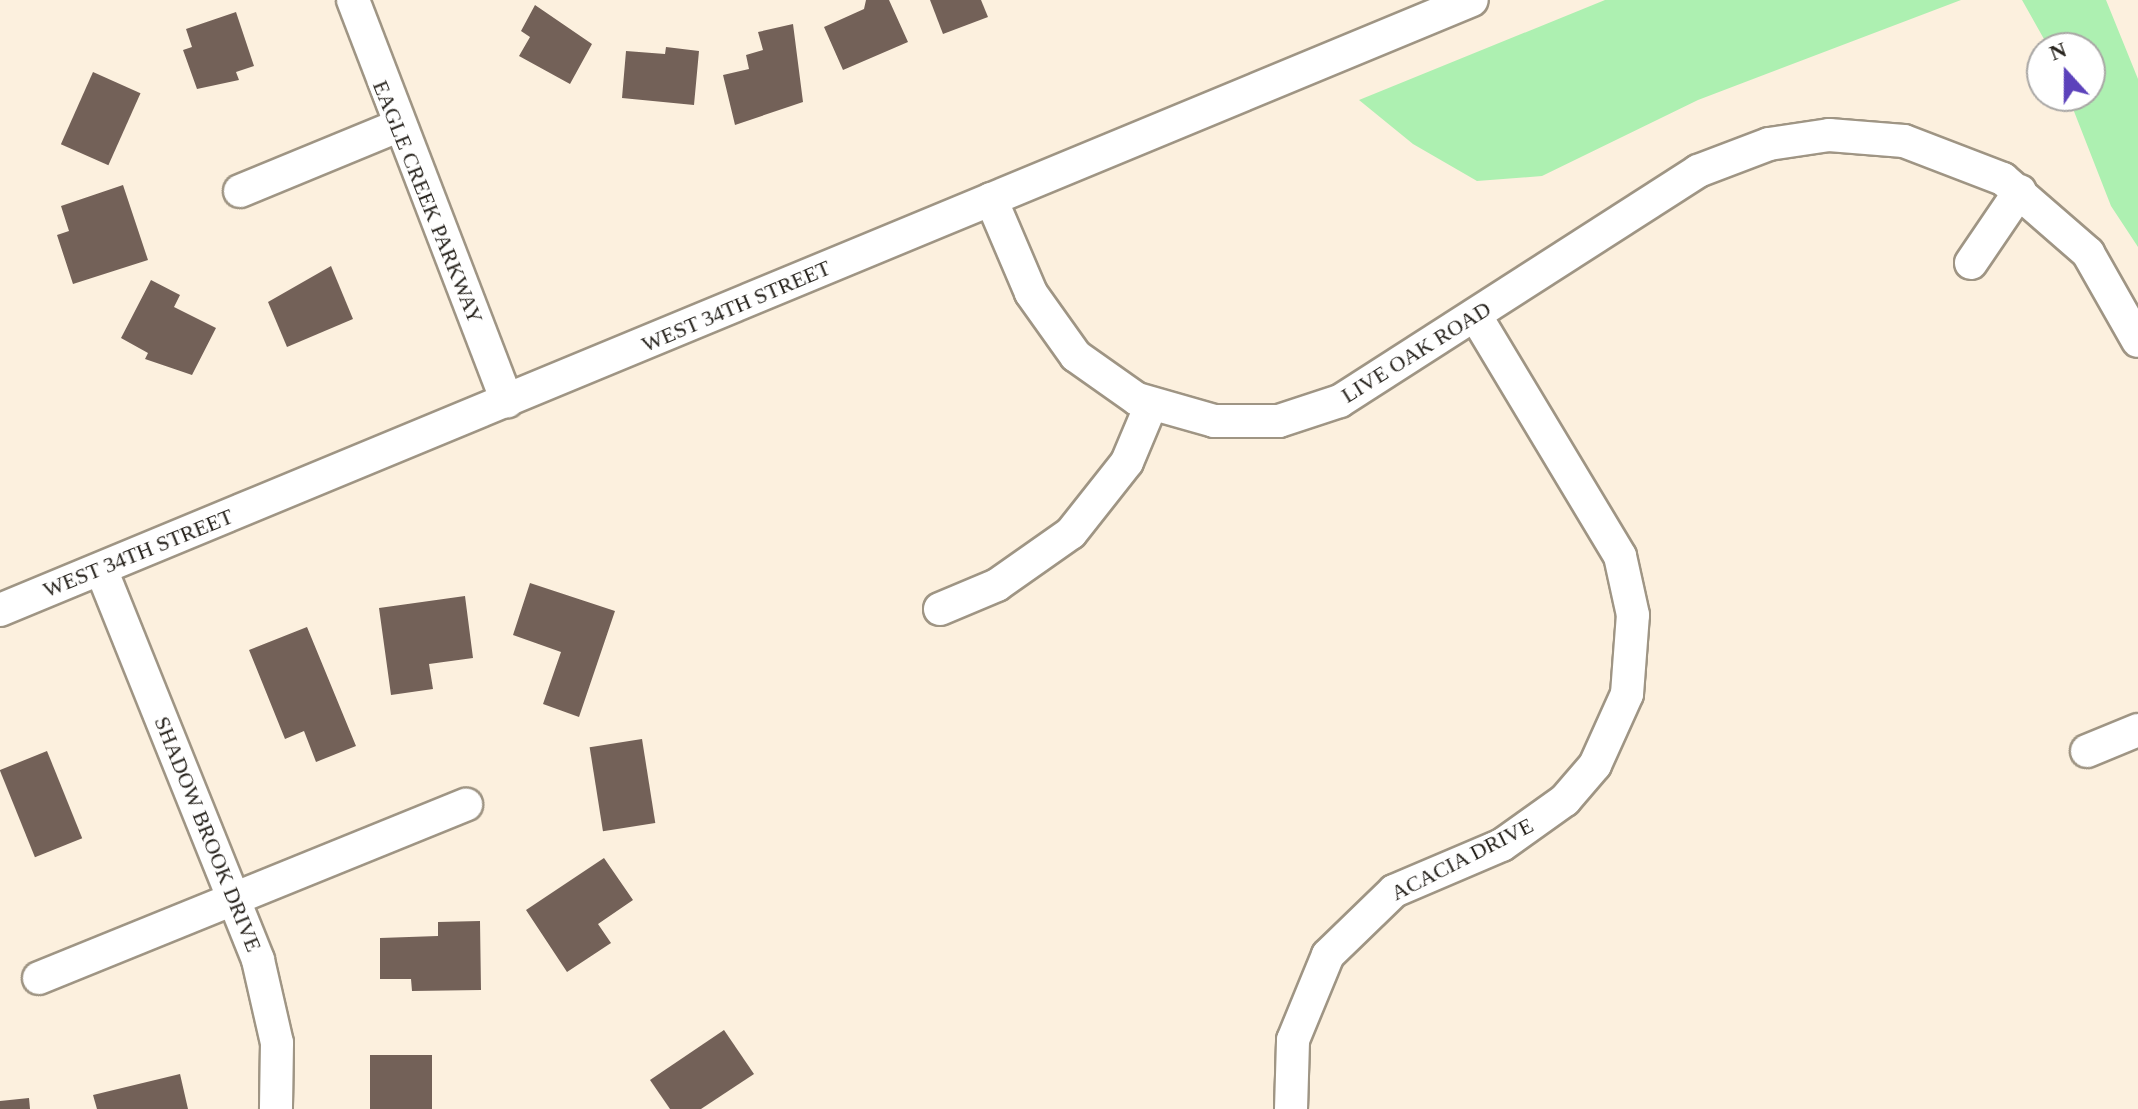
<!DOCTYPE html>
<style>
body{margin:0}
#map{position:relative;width:2138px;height:1109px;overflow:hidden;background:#fcf0de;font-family:"Times New Roman",serif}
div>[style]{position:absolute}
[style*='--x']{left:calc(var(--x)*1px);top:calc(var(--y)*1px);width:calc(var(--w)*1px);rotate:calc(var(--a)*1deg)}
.green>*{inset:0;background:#adf0b1}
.building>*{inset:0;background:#736158;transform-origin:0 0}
.roads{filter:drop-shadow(2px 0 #9f9584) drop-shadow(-2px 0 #9f9584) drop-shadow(0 2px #9f9584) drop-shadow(0 -2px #9f9584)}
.minor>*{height:32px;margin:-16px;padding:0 16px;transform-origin:16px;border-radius:16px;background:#fff}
span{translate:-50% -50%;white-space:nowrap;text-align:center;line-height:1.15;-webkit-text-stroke:8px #fff;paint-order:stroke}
.street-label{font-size:22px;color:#27231d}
.north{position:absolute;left:2026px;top:32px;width:80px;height:80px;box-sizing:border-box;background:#fff;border:2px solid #a9a7a5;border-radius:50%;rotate:339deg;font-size:22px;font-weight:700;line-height:32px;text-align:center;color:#27231d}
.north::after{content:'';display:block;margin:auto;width:28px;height:36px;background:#5c42bb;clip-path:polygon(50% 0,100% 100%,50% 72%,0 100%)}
</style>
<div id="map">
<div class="green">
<div style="clip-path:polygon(1605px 0,1961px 0,1698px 100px,1542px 176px,1477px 181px,1413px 144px,1359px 100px)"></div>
<div style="clip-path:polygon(2022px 0,2106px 0,2138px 79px,2138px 247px,2111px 206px,2068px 96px,2090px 96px,2090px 48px,2049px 48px)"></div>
</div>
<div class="building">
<div style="clip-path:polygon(866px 0,889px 0,908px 42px,843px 70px,824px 27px,864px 9px)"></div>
<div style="clip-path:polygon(930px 0,981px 0,988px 17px,943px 34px)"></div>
<div style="clip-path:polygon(535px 5px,592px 44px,570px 84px,519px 56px,530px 37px,521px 31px)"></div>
<div style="clip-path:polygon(236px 12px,254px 66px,236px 72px,239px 80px,197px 89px,183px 50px,192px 47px,186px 29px)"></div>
<div style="clip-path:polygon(793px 24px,803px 102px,735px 125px,723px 75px,749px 69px,746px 55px,763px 50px,758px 32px)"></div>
<div style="clip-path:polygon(666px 47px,699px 51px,694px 105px,622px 98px,626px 51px,665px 54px)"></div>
<div style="left:93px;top:72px;width:52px;height:79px;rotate:24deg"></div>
<div style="clip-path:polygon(123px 185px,148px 260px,73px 284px,57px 235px,69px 231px,61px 206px)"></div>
<div style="clip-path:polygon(331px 266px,353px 319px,287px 347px,268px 302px)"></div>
<div style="clip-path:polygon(151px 280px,180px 295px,174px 307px,216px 328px,192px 375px,145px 359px,148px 353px,121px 338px)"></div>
<div style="clip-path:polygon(530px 583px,615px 611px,579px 717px,543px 704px,561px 652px,513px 635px)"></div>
<div style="clip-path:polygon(465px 596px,473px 658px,429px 664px,433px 689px,391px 695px,379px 608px)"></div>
<div style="clip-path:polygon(307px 627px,356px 746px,316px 762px,304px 731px,285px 739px,249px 650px)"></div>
<div style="left:642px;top:739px;width:85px;height:53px;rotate:81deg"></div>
<div style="left:47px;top:751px;width:94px;height:51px;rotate:68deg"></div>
<div style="clip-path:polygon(604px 858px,633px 900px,598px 924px,611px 943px,567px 972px,526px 910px)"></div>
<div style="clip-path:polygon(480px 921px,481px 990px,412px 991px,411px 979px,380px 979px,380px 938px,438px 936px,438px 922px)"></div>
<div style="clip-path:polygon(724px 1030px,754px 1074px,701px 1109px,670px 1109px,650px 1080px)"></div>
<div style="left:370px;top:1055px;width:62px;height:54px"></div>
<div style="clip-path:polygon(180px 1074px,188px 1109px,97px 1109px,93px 1095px)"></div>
<div style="clip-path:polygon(29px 1098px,30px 1109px,0 1109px,0 1101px)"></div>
</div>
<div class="roads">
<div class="minor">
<div style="--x:353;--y:0;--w:430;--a:69"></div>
<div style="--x:240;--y:191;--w:171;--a:-22.4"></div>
<div style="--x:991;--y:199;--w:102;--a:66.9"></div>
<div style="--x:1031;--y:293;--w:77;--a:54.5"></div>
<div style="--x:1076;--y:356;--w:75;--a:35.2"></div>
<div style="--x:1137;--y:399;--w:80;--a:15.9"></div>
<div style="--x:1214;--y:421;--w:65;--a:0"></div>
<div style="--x:1279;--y:421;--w:64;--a:-18.2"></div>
<div style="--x:1340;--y:401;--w:426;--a:-32.7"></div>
<div style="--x:1698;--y:171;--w:76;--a:-20.8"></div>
<div style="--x:1769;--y:144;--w:61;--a:-8.5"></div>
<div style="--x:1829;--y:135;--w:75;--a:4.6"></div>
<div style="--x:1904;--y:141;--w:106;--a:21"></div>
<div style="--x:2003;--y:179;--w:113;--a:41"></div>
<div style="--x:2088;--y:253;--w:101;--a:60.4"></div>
<div style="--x:1971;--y:263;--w:87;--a:-55.8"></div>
<div style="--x:101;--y:569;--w:421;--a:68.1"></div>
<div style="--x:258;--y:960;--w:85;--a:77.1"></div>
<div style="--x:277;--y:1043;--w:66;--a:90.9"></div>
<div style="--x:940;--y:609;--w:62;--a:-22.8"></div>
<div style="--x:997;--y:585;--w:90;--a:-35.1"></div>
<div style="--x:1071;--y:533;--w:90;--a:-51.7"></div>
<div style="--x:1127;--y:462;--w:62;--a:-67.2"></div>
<div style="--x:0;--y:610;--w:1593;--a:-22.51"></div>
<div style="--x:2087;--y:751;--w:55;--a:-22.4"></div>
<div style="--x:39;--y:978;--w:461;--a:-22.1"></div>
<div style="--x:1291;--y:1109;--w:69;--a:-88.3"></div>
<div style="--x:1293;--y:1040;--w:92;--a:-67.6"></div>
<div style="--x:1328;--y:955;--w:92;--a:-44.1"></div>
<div style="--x:1394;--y:891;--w:117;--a:-23.1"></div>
<div style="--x:1502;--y:845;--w:77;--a:-35.5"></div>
<div style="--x:1565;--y:800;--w:46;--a:-49.4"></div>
<div style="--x:1595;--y:765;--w:78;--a:-65.7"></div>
<div style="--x:1627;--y:694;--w:79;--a:-85.7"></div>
<div style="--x:1633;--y:615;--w:60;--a:-102.4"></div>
<div style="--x:1620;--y:556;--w:281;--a:-121"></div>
</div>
</div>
<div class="street-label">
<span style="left:428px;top:202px;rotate:68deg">EAGLE CREEK PARKWAY</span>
<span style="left:736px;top:306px;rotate:-23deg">WEST 34TH STREET</span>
<span style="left:1416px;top:352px;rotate:-32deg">LIVE OAK ROAD</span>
<span style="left:138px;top:553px;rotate:-22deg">WEST 34TH STREET</span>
<span style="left:208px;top:834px;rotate:68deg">SHADOW BROOK DRIVE</span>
<span style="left:1462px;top:859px;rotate:-27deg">ACACIA DRIVE</span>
</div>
<div class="north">N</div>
</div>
